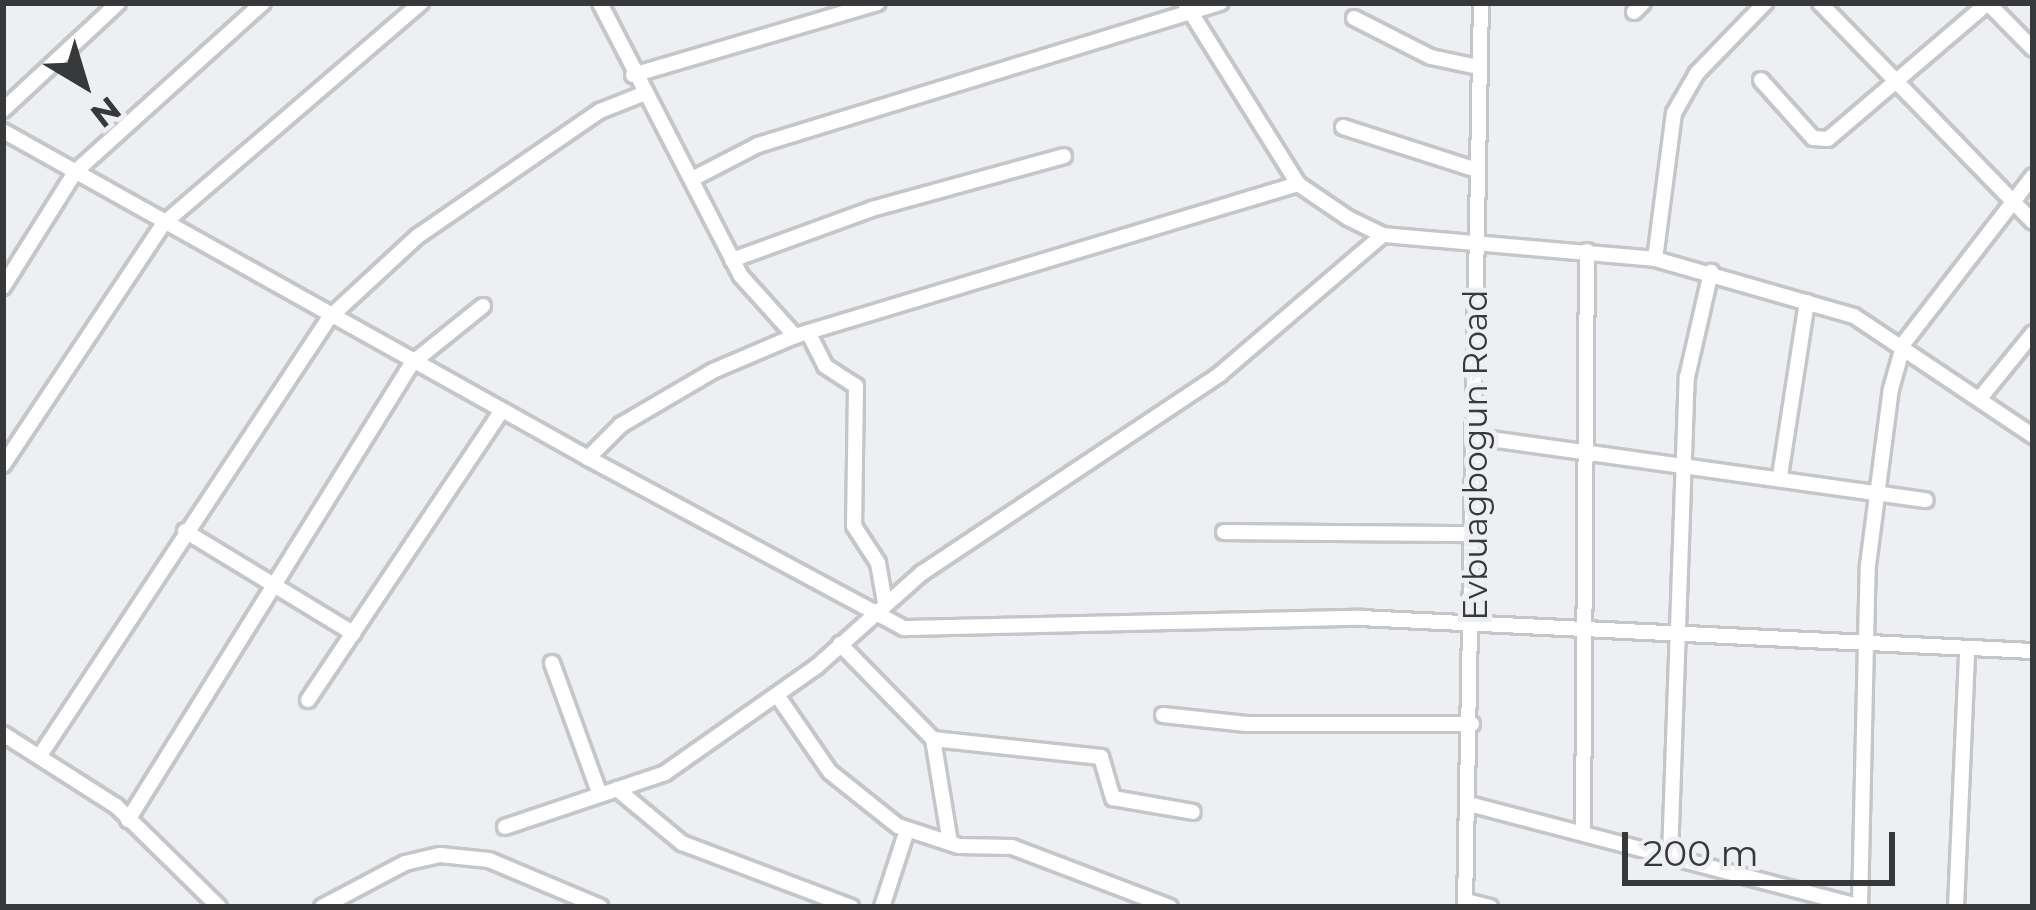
<!DOCTYPE html>
<style>
body{margin:0}
#map{position:relative;width:2036px;height:910px;overflow:hidden;background:#eeeff3;font-family:Montserrat,sans-serif}
div>[style]{position:absolute}
[style*='--x']{left:calc(var(--x)*1px);top:calc(var(--y)*1px);width:calc(var(--w)*1px);rotate:calc(var(--a)*1deg)}
.roads{filter:drop-shadow(3px 0 #c4c6ca) drop-shadow(-3px 0 #c4c6ca) drop-shadow(0 3px #c4c6ca) drop-shadow(0 -3px #c4c6ca)}
.minor>*{height:14px;margin:-7px;padding:0 7px;transform-origin:7px;border-radius:7px;background:#fff}
span{translate:-50% -50%;white-space:nowrap;text-align:center;line-height:1.15;-webkit-text-stroke:10px #eeeff3;paint-order:stroke}
.street-label{font-size:33px;color:#373839}
.frame{position:absolute;inset:0;border:6px solid #373839;pointer-events:none}
.north{position:absolute;left:24px;top:24px;width:120px;height:120px;-webkit-text-stroke:9px #eeeff3;paint-order:stroke;rotate:142deg;font-size:33px;font-weight:700;line-height:48px;text-align:center;color:#373839}
.north::after{content:'';display:block;margin:auto;width:42px;height:54px;background:#373839;clip-path:polygon(50% 0,100% 100%,50% 72%,0 100%)}
.scale{position:absolute;left:1622px;top:832px;width:273px;height:54px;box-sizing:border-box;border:6px solid #373839;border-top:0;padding-left:15px;font-size:36px;line-height:42px;white-space:nowrap;color:#373839;-webkit-text-stroke:9px #eeeff3;paint-order:stroke}
</style>
<div id="map">
<div class="roads">
<div class="minor">
<div style="--x:600;--y:3;--w:307;--a:62.7"></div>
<div style="--x:741;--y:276;--w:81;--a:48"></div>
<div style="--x:1185;--y:3;--w:213;--a:58"></div>
<div style="--x:1298;--y:184;--w:60;--a:34.2"></div>
<div style="--x:1348;--y:218;--w:39;--a:26"></div>
<div style="--x:1383;--y:235;--w:273;--a:5"></div>
<div style="--x:1655;--y:259;--w:207;--a:16"></div>
<div style="--x:1854;--y:316;--w:216;--a:33.8"></div>
<div style="--x:1820;--y:3;--w:305;--a:45.8"></div>
<div style="--x:1988;--y:3;--w:64;--a:45.6"></div>
<div style="--x:1634;--y:12;--w:13;--a:-45"></div>
<div style="--x:1354;--y:18;--w:86;--a:26.9"></div>
<div style="--x:1431;--y:57;--w:48;--a:12"></div>
<div style="--x:633;--y:75;--w:255;--a:-16.4"></div>
<div style="--x:1761;--y:80;--w:78;--a:48.1"></div>
<div style="--x:1813;--y:138;--w:15;--a:4"></div>
<div style="--x:1828;--y:139;--w:210;--a:-40.4"></div>
<div style="--x:3;--y:110;--w:157;--a:-42.9"></div>
<div style="--x:1343;--y:127;--w:141;--a:17.8"></div>
<div style="--x:3;--y:131;--w:670;--a:29.2"></div>
<div style="--x:696;--y:177;--w:70;--a:-27.3"></div>
<div style="--x:758;--y:145;--w:484;--a:-17.1"></div>
<div style="--x:1298;--y:184;--w:525;--a:163.19"></div>
<div style="--x:795;--y:336;--w:89;--a:156.9"></div>
<div style="--x:713;--y:371;--w:107;--a:149.6"></div>
<div style="--x:621;--y:425;--w:47;--a:135"></div>
<div style="--x:588;--y:458;--w:359;--a:28.3"></div>
<div style="--x:904;--y:628;--w:456;--a:-1.3"></div>
<div style="--x:1360;--y:618;--w:674;--a:2.81"></div>
<div style="--x:1655;--y:259;--w:147;--a:-82.6"></div>
<div style="--x:1674;--y:113;--w:46;--a:-60.1"></div>
<div style="--x:1697;--y:73;--w:98;--a:-45.8"></div>
<div style="--x:732;--y:260;--w:149;--a:-20"></div>
<div style="--x:872;--y:209;--w:199;--a:-15.4"></div>
<div style="--x:3;--y:287;--w:136;--a:-57.9"></div>
<div style="--x:75;--y:172;--w:253;--a:-42"></div>
<div style="--x:808;--y:332;--w:38;--a:63"></div>
<div style="--x:825;--y:366;--w:37;--a:33"></div>
<div style="--x:856;--y:386;--w:140;--a:90.8"></div>
<div style="--x:854;--y:526;--w:44;--a:57"></div>
<div style="--x:878;--y:563;--w:39;--a:80"></div>
<div style="--x:1981;--y:397;--w:82;--a:-50.9"></div>
<div style="--x:1476;--y:437;--w:454;--a:8"></div>
<div style="--x:3;--y:465;--w:289;--a:-56.4"></div>
<div style="--x:163;--y:224;--w:340;--a:-40.6"></div>
<div style="--x:1780;--y:476;--w:176;--a:-81.2"></div>
<div style="--x:185;--y:531;--w:197;--a:31.3"></div>
<div style="--x:1224;--y:532;--w:251;--a:0.5"></div>
<div style="--x:840;--y:644;--w:133;--a:45.6"></div>
<div style="--x:933;--y:739;--w:169;--a:6.1"></div>
<div style="--x:1101;--y:757;--w:43;--a:73.7"></div>
<div style="--x:1113;--y:798;--w:81;--a:9.9"></div>
<div style="--x:552;--y:663;--w:140;--a:70"></div>
<div style="--x:777;--y:695;--w:93;--a:55.5"></div>
<div style="--x:830;--y:772;--w:87;--a:38.5"></div>
<div style="--x:898;--y:826;--w:64;--a:18.2"></div>
<div style="--x:959;--y:846;--w:53;--a:1.1"></div>
<div style="--x:1012;--y:847;--w:169;--a:20.8"></div>
<div style="--x:308;--y:700;--w:347;--a:-56.2"></div>
<div style="--x:1163;--y:715;--w:84;--a:6.1"></div>
<div style="--x:1247;--y:724;--w:225;--a:0"></div>
<div style="--x:3;--y:734;--w:134;--a:32.5"></div>
<div style="--x:116;--y:806;--w:144;--a:44.4"></div>
<div style="--x:933;--y:739;--w:105;--a:80.7"></div>
<div style="--x:41;--y:754;--w:523;--a:-56.55"></div>
<div style="--x:329;--y:318;--w:121;--a:-42.7"></div>
<div style="--x:418;--y:236;--w:221;--a:-34.5"></div>
<div style="--x:600;--y:111;--w:46;--a:-21.6"></div>
<div style="--x:617;--y:789;--w:85;--a:39.7"></div>
<div style="--x:682;--y:843;--w:181;--a:20.7"></div>
<div style="--x:1469;--y:804;--w:405;--a:14.7"></div>
<div style="--x:128;--y:820;--w:538;--a:-58.14"></div>
<div style="--x:412;--y:363;--w:91;--a:-38.8"></div>
<div style="--x:505;--y:827;--w:169;--a:-18.6"></div>
<div style="--x:665;--y:773;--w:184;--a:-35.1"></div>
<div style="--x:816;--y:667;--w:142;--a:-41.6"></div>
<div style="--x:922;--y:573;--w:358;--a:-33.7"></div>
<div style="--x:1220;--y:374;--w:214;--a:-40.5"></div>
<div style="--x:1583;--y:832;--w:581;--a:-89.61"></div>
<div style="--x:1670;--y:857;--w:480;--a:-88"></div>
<div style="--x:1687;--y:377;--w:108;--a:-77.1"></div>
<div style="--x:1466;--y:901;--w:25;--a:14"></div>
<div style="--x:322;--y:907;--w:94;--a:-27.9"></div>
<div style="--x:405;--y:863;--w:36;--a:-13"></div>
<div style="--x:440;--y:855;--w:49;--a:5.8"></div>
<div style="--x:489;--y:860;--w:121;--a:22.8"></div>
<div style="--x:882;--y:907;--w:81;--a:-72"></div>
<div style="--x:1465;--y:907;--w:904;--a:-88.99"></div>
<div style="--x:1860;--y:907;--w:342;--a:-88.7"></div>
<div style="--x:1868;--y:565;--w:177;--a:-82.6"></div>
<div style="--x:1891;--y:389;--w:48;--a:-74.2"></div>
<div style="--x:1904;--y:343;--w:211;--a:-52.3"></div>
<div style="--x:1956;--y:907;--w:257;--a:-87.5"></div>
</div>
</div>
<div class="street-label">
<span style="left:1476px;top:455px;rotate:-90deg">Evbuagbogun Road</span>
</div>
<div class="frame"></div>
<div class="north">N</div>
<div class="scale">200 m</div>
</div>
